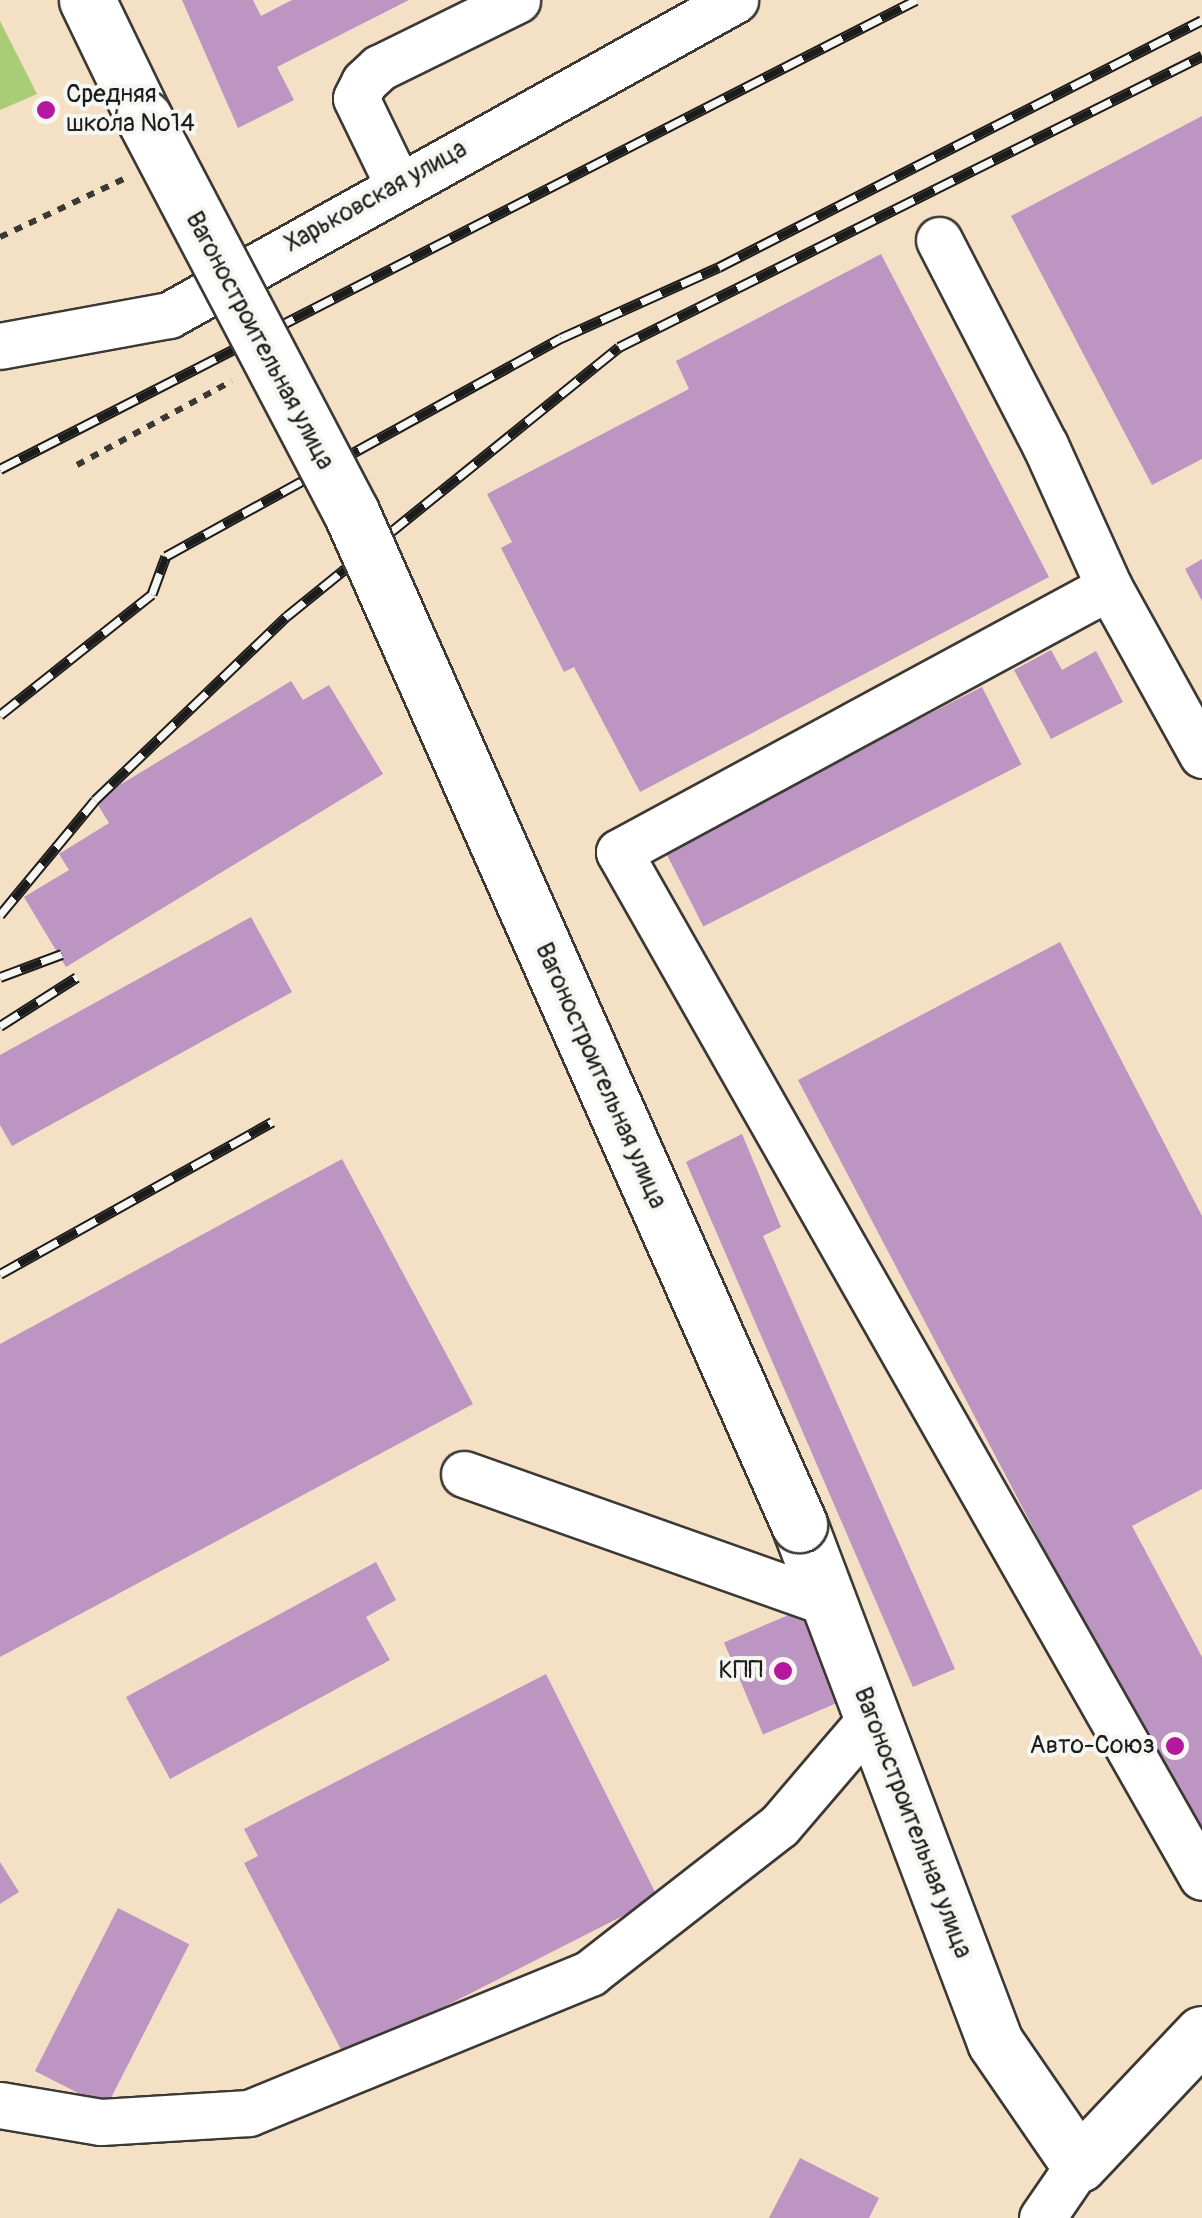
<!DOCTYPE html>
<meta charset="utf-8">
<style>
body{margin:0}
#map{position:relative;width:1202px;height:2218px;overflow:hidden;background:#f4e0c5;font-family:Pangolin,sans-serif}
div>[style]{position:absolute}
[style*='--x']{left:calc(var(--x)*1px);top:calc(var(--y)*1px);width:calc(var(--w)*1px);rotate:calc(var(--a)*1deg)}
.green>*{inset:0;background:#a9cd76}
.building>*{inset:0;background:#bc95c3;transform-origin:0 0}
.path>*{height:6px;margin-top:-3px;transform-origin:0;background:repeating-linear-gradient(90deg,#3c3935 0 8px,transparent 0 16px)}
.roads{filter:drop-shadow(2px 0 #3c3935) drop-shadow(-2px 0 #3c3935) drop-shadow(0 2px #3c3935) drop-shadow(0 -2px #3c3935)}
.minor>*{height:45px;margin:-22.5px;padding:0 22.5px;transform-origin:22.5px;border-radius:22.5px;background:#fff}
.major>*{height:55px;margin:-27.5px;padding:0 27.5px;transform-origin:27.5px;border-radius:27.5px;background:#fff}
.rail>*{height:11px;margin-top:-5.5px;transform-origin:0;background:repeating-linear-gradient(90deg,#f6f6f2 0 22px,#1c1c1c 0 44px);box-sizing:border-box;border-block:2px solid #1c1c1c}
.bridges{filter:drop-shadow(2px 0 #3c3935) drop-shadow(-2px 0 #3c3935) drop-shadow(0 2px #3c3935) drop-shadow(0 -2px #3c3935)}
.major-bridge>*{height:55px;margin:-27.5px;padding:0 27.5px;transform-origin:27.5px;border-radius:27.5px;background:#fff}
.dots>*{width:28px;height:28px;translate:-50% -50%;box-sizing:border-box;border:5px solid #f6f6f2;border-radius:50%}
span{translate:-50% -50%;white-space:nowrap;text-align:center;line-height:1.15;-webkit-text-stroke:8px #f6f6f2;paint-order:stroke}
.poi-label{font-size:25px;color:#1c1c1c}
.left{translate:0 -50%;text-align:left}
.right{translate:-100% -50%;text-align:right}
.street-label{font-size:25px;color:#1c1c1c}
</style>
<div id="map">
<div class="green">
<div style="clip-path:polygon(0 21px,37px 94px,0 110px)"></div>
</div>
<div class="building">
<div style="clip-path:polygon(182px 0,253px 0,261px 16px,292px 0,409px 0,277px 67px,294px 100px,238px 128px)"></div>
<div style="clip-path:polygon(1202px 116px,1202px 459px,1152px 485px,1011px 216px)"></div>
<div style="clip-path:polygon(881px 254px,1049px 577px,640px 792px,574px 667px,564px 672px,501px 548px,512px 542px,487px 494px,689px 389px,676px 361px)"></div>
<div style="clip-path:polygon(1202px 559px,1202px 601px,1185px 569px)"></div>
<div style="clip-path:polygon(1051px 650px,1062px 670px,1096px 651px,1123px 702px,1051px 739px,1014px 670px)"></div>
<div style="clip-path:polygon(291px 681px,303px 700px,329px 685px,383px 774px,66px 967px,24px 897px,69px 870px,59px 854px,109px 823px,95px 800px)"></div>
<div style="left:982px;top:687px;width:87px;height:357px;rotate:63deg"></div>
<div style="clip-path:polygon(251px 917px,292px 992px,12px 1146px,0 1125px,0 1055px)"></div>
<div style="clip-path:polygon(1060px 942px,1202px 1216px,1202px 1489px,1132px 1526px,1202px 1657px,1202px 1835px,1196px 1838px,798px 1080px)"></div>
<div style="clip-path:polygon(742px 1134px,781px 1227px,763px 1236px,955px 1669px,913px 1687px,686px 1162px)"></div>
<div style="clip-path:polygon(342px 1159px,473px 1404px,0 1657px,0 1344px)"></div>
<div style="clip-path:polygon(376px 1562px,396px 1600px,366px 1617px,390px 1660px,170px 1779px,126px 1697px)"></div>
<div style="left:805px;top:1608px;width:100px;height:88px;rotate:67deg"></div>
<div style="clip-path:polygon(546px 1674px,658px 1898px,345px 2057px,244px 1863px,258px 1856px,244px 1829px)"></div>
<div style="clip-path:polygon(0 1862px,19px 1892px,0 1904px)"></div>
<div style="left:118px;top:1908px;width:80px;height:183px;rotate:27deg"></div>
<div style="clip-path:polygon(800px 2158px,879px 2198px,869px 2218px,769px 2218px)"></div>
</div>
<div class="path">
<div style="--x:0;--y:237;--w:139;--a:-25.1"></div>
<div style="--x:77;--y:465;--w:176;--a:-28.5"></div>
</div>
<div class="roads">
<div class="minor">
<div style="--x:397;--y:183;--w:94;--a:-115.8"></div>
<div style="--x:356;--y:98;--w:18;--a:-63"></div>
<div style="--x:364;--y:82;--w:21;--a:-43"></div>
<div style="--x:379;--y:68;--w:154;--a:-26.2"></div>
<div style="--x:939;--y:240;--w:231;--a:62.7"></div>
<div style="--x:1045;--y:445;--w:156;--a:65.7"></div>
<div style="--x:1109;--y:587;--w:192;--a:61"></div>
<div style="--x:0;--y:346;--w:172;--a:-10.4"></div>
<div style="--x:169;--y:315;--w:648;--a:-29.1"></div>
<div style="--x:1109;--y:587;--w:557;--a:151.59"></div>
<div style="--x:619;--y:852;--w:1179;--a:60.37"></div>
<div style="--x:464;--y:1474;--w:386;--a:19.5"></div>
<div style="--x:0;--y:2105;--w:102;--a:9.6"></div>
<div style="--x:101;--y:2122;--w:148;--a:-3.5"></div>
<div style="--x:249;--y:2113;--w:369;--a:-22.3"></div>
<div style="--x:590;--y:1973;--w:239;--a:-37.9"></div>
<div style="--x:779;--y:1826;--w:143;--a:-49.5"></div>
<div style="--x:1042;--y:2218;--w:65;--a:-55.6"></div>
</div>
<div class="major">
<div style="--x:87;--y:0;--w:131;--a:64.2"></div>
<div style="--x:799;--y:1524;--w:554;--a:69.27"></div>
<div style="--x:995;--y:2042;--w:148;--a:55.5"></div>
<div style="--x:1079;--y:2164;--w:179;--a:-46.6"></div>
</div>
</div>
<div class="rail">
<div style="--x:0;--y:469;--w:1029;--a:-27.11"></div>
<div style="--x:0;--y:715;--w:194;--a:-38.5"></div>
<div style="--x:152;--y:594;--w:40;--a:-69.8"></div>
<div style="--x:166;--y:556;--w:451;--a:-28.9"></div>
<div style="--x:561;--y:338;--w:173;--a:-24.2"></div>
<div style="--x:719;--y:267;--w:542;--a:-27.08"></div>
<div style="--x:0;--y:915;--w:149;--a:-50.4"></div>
<div style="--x:95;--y:800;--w:266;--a:-43.8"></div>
<div style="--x:287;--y:616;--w:427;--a:-39"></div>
<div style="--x:619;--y:347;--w:652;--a:-26.53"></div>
<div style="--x:0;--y:977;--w:66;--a:-20.4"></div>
<div style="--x:0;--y:1026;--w:91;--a:-32.5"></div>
<div style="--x:0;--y:1274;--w:312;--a:-29.2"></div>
</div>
<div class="bridges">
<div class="major-bridge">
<div style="--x:144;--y:118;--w:445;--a:62.3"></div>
<div style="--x:351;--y:512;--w:1107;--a:66.12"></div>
</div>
</div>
<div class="dots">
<div style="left:46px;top:110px;background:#b5179e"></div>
<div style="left:783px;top:1671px;background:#b5179e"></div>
<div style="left:1175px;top:1746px;background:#b5179e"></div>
</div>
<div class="poi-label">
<span class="left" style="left:66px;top:110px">Средняя<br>школа №14</span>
<span class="right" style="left:763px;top:1671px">КПП</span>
<span class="right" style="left:1155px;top:1746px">Авто-Союз</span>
</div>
<div class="street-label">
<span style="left:376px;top:197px;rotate:-29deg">Харьковская улица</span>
<span style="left:259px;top:341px;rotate:62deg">Вагоностроительная улица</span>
<span style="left:600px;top:1076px;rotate:66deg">Вагоностроительная улица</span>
<span style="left:912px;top:1823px;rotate:69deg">Вагоностроительная улица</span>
</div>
</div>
